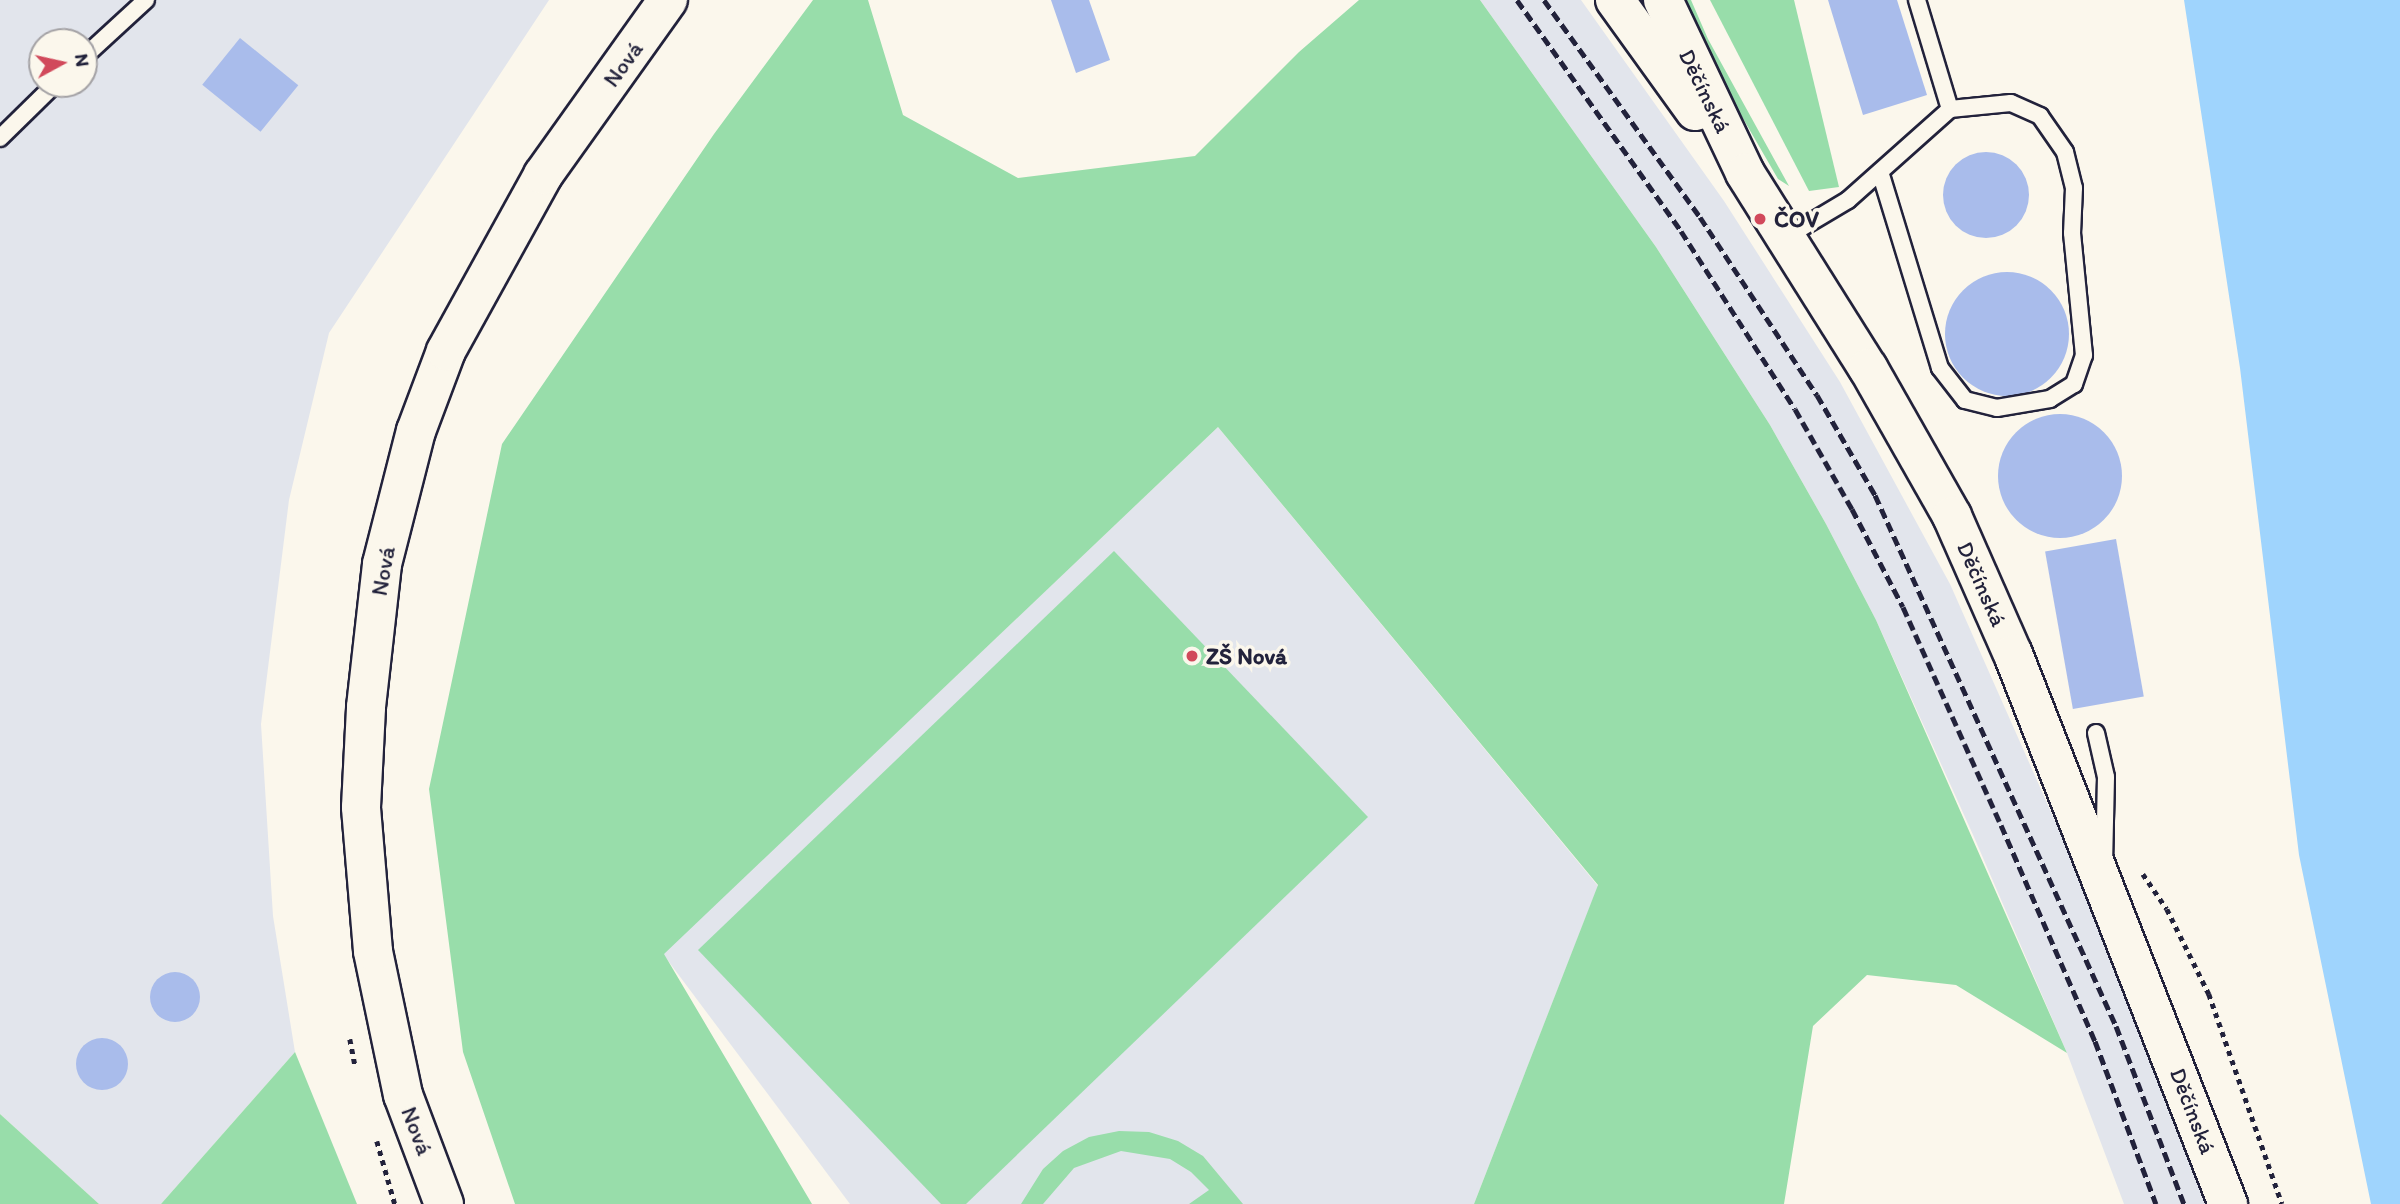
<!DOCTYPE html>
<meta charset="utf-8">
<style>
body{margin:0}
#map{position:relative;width:2400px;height:1204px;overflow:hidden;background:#fbf7ec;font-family:Itim,sans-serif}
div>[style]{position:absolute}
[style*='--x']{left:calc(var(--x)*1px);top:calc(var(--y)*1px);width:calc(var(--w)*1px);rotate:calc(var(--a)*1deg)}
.built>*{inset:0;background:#e2e5ec}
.green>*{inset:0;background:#98ddaa}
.water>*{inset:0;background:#9fd4fd}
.building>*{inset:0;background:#a9bceb;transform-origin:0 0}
.round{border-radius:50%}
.path>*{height:4.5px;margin-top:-2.25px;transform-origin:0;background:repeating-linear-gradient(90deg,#22223b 0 5px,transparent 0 10px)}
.roads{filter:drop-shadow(2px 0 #22223b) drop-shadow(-2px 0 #22223b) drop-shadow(0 2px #22223b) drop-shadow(0 -2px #22223b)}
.service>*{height:16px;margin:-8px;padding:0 8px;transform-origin:8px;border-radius:8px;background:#fbf7ec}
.tertiary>*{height:38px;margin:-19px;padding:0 19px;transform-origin:19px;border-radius:19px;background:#fbf7ec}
.secondary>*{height:38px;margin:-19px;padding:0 19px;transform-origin:19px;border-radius:19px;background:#fbf7ec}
.rail>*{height:5px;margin-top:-2.5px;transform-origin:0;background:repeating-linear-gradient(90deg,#22223b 0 10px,transparent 0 15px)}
.dots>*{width:19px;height:19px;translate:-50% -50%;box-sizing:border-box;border:4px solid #fbf7ec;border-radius:50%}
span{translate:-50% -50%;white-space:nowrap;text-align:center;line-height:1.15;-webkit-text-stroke:7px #fbf7ec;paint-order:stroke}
.street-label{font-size:23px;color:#22223b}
.poi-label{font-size:23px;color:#22223b;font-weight:700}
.left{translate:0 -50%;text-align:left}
.north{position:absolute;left:28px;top:28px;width:70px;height:70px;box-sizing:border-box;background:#fbf7ec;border:2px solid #a4a2a5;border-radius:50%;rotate:82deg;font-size:19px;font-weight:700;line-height:28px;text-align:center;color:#22223b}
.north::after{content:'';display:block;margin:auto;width:24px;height:32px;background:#d1495b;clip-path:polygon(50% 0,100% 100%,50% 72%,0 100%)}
</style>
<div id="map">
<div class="built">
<div style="clip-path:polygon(evenodd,0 0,549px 0,329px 333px,289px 500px,261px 724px,273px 916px,295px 1052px,161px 1204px,99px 1204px,0 1114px,0 0,42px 42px,84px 42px,84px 84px,42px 84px,42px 42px)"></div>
<div style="clip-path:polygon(1480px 0,1581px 0,1724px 201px,1840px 382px,1950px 584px,2144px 1022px,2211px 1204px,2124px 1204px,2067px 1053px,1974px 837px,1876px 620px,1826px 524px,1770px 425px,1656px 247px)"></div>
<div style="clip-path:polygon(1218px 427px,1598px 886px,1474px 1204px,850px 1204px,663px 954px)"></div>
</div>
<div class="green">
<div style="clip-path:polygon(813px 0,868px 0,903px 115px,1018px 178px,1195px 156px,1299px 52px,1359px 0,1480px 0,1656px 247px,1770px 425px,1826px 524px,1876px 620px,2067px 1053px,1956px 985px,1867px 975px,1813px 1026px,1784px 1204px,1474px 1204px,1598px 885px,1218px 427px,664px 954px,812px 1204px,515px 1204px,463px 1052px,429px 789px,502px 444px,714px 134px)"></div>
<div style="clip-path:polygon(1681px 0,1691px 0,1708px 39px,1789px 186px,1778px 179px,1700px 44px)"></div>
<div style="clip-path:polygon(1710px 0,1794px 0,1839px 187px,1809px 191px)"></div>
<div style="clip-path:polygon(1114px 551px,1368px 817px,966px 1204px,941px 1204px,698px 950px)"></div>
<div style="clip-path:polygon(295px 1052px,357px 1204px,161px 1204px)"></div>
<div style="clip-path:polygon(0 1114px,99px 1204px,0 1204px)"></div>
<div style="clip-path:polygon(1119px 1131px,1149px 1132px,1178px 1141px,1203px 1156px,1243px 1204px,1189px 1204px,1209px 1190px,1191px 1172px,1170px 1159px,1121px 1151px,1074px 1168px,1043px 1204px,1021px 1204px,1043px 1169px,1063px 1151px,1089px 1137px)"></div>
</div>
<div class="water">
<div style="clip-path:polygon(2184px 0,2400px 0,2400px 1204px,2371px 1204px,2299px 855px,2240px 368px)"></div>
</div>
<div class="building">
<div style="clip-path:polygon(1051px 0,1089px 0,1110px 60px,1076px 73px)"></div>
<div style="clip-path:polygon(1828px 0,1897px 0,1927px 95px,1863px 115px)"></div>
<div style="left:240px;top:38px;width:75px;height:60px;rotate:39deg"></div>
<div class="round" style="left:1943px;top:152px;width:86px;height:86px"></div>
<div class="round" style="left:1945px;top:272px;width:124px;height:124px"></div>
<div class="round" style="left:1998px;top:414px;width:124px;height:124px"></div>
<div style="left:2116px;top:539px;width:160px;height:72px;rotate:80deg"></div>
<div class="round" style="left:150px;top:972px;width:50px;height:50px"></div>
<div class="round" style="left:76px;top:1038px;width:52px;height:52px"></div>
</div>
<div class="path">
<div style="--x:2143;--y:874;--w:42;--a:55.6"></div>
<div style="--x:2167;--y:909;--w:95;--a:63.7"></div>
<div style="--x:2209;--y:994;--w:222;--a:70.8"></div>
<div style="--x:350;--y:1039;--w:26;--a:79"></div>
<div style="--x:377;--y:1141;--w:66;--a:74.1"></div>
</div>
<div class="roads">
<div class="service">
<div style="--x:1917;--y:0;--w:114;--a:73.2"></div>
<div style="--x:84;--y:57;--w:84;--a:-42.6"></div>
<div style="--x:0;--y:138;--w:77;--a:-44.5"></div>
<div style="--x:1786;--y:237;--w:72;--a:-30.8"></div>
<div style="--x:1848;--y:200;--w:137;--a:-41.7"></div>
<div style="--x:1950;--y:109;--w:61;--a:-5.6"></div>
<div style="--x:2011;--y:103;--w:32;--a:24"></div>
<div style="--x:2040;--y:116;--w:44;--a:55.2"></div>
<div style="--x:2065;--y:152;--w:37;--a:76"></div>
<div style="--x:2074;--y:188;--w:45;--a:92.5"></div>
<div style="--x:2072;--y:233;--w:123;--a:84.4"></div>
<div style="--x:2084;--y:355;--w:31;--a:109"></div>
<div style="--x:2074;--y:384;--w:28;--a:148"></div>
<div style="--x:2050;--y:399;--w:54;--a:170.4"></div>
<div style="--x:1997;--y:408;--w:33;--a:-166"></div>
<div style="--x:1965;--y:400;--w:41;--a:-128"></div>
<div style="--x:1940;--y:368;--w:205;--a:-107"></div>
<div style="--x:2096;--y:733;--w:45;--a:77.2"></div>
<div style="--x:2106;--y:777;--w:85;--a:91.3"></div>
</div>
<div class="tertiary">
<div style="--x:444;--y:1204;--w:116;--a:-110.6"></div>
<div style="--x:403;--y:1095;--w:147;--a:-101.8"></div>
<div style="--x:373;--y:951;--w:144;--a:-94.8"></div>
<div style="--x:361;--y:807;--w:100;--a:-87.1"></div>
<div style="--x:366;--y:707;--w:144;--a:-83.6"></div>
<div style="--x:382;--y:564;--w:137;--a:-75.7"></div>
<div style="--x:416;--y:431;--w:85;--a:-69.4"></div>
<div style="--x:446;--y:351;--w:201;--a:-61.1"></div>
<div style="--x:543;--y:175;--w:215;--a:-54.5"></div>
</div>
<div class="secondary">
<div style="--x:1615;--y:0;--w:137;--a:54.2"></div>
<div style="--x:1663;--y:0;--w:191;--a:64.6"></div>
<div style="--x:1745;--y:173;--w:231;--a:57.8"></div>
<div style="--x:1868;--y:368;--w:170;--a:60.4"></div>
<div style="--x:1952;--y:516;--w:151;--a:66.2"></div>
<div style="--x:2013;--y:654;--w:591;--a:68.65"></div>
</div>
</div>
<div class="rail">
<div style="--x:1517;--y:0;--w:283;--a:54.6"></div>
<div style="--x:1681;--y:231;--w:211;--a:57.4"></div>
<div style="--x:1795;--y:409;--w:115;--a:60.3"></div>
<div style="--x:1852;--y:509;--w:110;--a:62.5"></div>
<div style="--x:1903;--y:607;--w:239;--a:65.8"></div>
<div style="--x:2001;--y:825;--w:236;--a:66.5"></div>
<div style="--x:2095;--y:1041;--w:174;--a:69.5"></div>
<div style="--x:1544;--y:0;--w:267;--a:54.3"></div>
<div style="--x:1700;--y:217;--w:213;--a:56.7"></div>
<div style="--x:1817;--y:395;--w:116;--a:59.9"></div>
<div style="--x:1875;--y:495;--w:583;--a:65.59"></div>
<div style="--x:2116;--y:1026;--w:191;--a:69.1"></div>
</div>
<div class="dots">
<div style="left:1760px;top:219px;background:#d1495b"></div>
<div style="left:1192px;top:656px;background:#d1495b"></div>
</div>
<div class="street-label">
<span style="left:623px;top:64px;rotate:-54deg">Nová</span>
<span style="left:1705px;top:91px;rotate:64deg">Děčínská</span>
<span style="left:383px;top:571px;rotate:-80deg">Nová</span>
<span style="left:1982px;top:584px;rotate:66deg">Děčínská</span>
<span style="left:2193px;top:1111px;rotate:69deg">Děčínská</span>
<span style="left:417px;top:1131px;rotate:69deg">Nová</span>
</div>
<div class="poi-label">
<span class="left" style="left:1774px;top:219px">ČOV</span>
<span class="left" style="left:1206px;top:656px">ZŠ Nová</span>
</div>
<div class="north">N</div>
</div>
